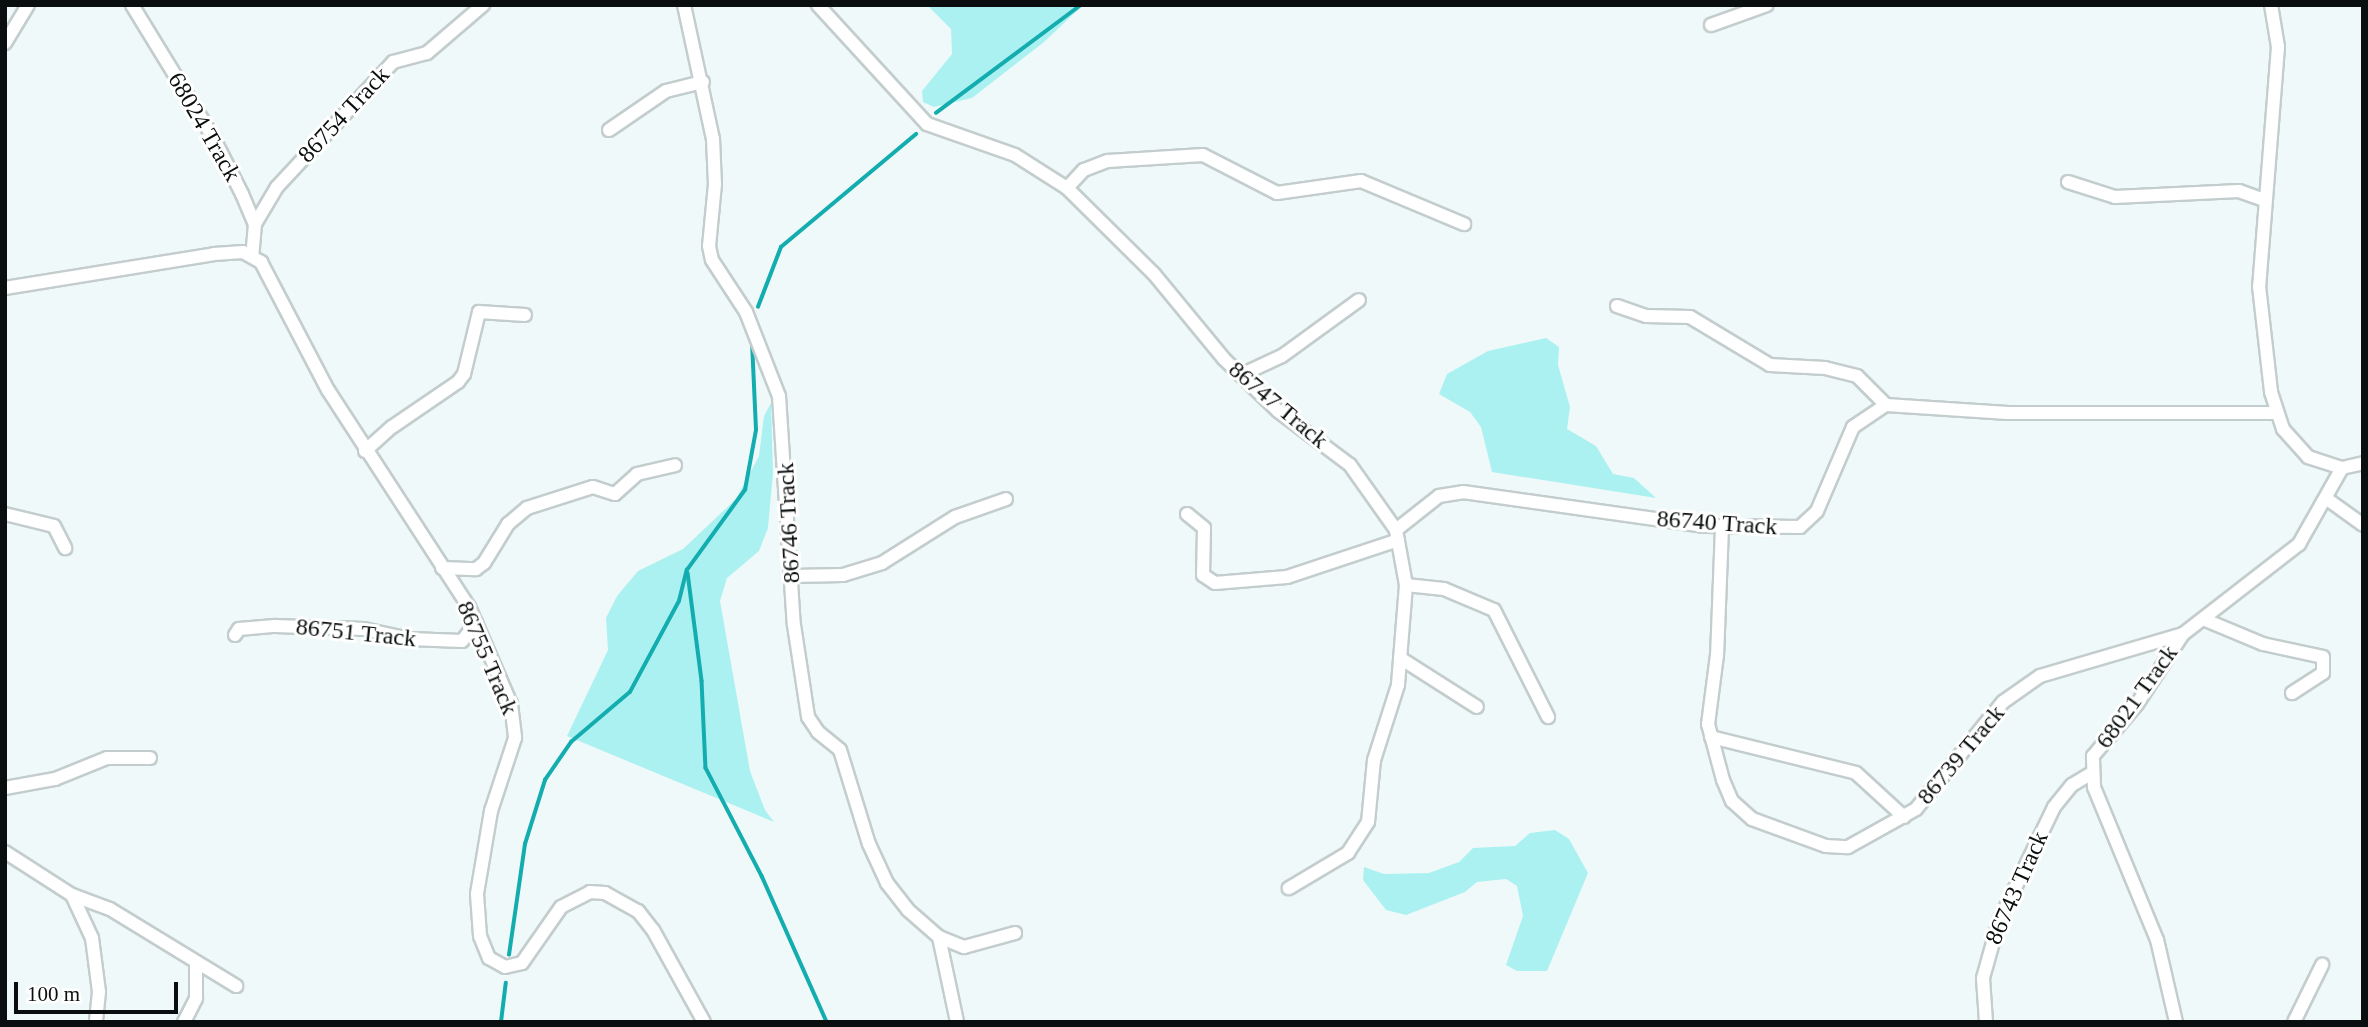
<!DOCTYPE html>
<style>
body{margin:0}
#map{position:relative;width:2368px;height:1027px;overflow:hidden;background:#f0f9f9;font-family:Georgia,serif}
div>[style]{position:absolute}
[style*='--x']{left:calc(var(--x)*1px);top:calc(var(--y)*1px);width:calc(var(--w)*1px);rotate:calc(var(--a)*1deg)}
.green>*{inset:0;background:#acf1f1}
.stream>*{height:3.5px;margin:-1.75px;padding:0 1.75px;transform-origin:1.75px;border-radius:1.75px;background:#13adaf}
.roads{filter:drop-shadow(2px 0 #c4cdcd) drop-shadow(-2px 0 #c4cdcd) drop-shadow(0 2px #c4cdcd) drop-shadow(0 -2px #c4cdcd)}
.minor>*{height:12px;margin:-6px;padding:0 6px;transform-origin:6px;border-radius:6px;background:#fff}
span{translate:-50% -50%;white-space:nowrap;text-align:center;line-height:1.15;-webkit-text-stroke:6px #fff;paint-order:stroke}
.street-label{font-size:24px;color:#0b0e0e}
.frame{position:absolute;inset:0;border:7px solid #0b0e0e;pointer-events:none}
.scale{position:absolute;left:14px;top:982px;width:164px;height:32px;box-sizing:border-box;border:4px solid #0b0e0e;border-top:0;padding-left:9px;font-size:21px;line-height:24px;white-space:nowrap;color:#0b0e0e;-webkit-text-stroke:5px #fff;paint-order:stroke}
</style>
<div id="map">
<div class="green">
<div style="clip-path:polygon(927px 5px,1083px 5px,1044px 42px,972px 98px,934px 107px,923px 102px,922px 91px,952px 54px,951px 29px)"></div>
<div style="clip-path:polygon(1546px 338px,1559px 347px,1558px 365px,1570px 407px,1567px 429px,1596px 446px,1613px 474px,1634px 478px,1656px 498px,1492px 472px,1481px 427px,1470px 412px,1439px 394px,1447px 374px,1488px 351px)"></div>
<div style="clip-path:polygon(771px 403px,773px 473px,768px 528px,759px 551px,727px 578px,720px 601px,750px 771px,765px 810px,774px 822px,567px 736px,608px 650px,606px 618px,617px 596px,638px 571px,683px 549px,736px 499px,759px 456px,764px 416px)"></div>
<div style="clip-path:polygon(1555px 830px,1569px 839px,1588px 873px,1547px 971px,1517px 971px,1506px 965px,1523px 916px,1517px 886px,1506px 879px,1477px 882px,1465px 892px,1406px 915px,1386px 910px,1363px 880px,1364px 867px,1384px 874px,1429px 873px,1459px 862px,1473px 848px,1515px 846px,1530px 833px)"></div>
</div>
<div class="stream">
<div style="--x:936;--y:113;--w:181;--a:-36.7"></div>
<div style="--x:758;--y:307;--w:64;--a:-69"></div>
<div style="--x:781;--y:247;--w:176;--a:-39.9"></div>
<div style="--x:688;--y:573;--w:109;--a:82.6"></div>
<div style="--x:702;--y:681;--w:87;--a:87.4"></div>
<div style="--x:706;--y:768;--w:122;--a:62.6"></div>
<div style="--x:762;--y:876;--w:160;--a:66"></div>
<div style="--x:509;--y:955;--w:112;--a:-81.8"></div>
<div style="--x:525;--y:844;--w:67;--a:-72.6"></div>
<div style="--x:545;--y:780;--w:46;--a:-55.6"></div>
<div style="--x:571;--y:742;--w:77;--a:-40.3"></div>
<div style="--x:630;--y:692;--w:103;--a:-61.7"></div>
<div style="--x:679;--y:601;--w:32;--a:-76"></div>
<div style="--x:687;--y:570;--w:99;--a:-54.1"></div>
<div style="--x:745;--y:490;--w:61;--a:-79.6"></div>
<div style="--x:756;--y:430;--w:88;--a:-92.6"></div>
<div style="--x:501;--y:1022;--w:39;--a:-83"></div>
</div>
<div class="roads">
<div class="minor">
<div style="--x:132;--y:5;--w:157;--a:58.5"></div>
<div style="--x:214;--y:139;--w:62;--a:63"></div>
<div style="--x:242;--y:194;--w:33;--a:67"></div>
<div style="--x:255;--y:224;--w:32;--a:95"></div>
<div style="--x:684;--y:5;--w:137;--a:77.8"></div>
<div style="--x:713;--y:139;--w:45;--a:87.5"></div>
<div style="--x:715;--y:184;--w:62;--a:95.5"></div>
<div style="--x:709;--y:246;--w:14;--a:78"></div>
<div style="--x:712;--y:260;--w:62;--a:56.8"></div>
<div style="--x:746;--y:312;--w:90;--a:68.6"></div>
<div style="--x:779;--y:396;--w:229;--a:86.3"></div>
<div style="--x:794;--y:625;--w:93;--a:81.3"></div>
<div style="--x:808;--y:717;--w:18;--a:56"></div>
<div style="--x:818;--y:732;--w:28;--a:39"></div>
<div style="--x:840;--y:750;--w:98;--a:72.9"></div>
<div style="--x:869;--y:844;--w:43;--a:65.2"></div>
<div style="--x:887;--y:883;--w:34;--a:52"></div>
<div style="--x:908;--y:910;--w:41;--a:41.1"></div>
<div style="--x:939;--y:937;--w:27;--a:22"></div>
<div style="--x:964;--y:947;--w:53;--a:-15.4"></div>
<div style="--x:818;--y:5;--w:161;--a:47.5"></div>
<div style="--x:927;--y:124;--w:93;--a:19.4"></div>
<div style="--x:1015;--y:155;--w:62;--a:32.4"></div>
<div style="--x:1067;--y:188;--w:122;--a:44.7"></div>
<div style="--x:1154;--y:274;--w:110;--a:50.5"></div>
<div style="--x:1224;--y:359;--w:75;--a:43.9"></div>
<div style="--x:1278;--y:411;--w:90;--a:36.9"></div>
<div style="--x:1350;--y:465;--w:80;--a:54.7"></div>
<div style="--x:1396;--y:530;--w:56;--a:79.7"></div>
<div style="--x:1406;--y:585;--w:100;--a:94.6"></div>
<div style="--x:1398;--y:685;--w:79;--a:107.7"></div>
<div style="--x:1374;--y:760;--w:62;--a:95.5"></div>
<div style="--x:1368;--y:822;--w:37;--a:123"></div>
<div style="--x:1348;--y:853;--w:69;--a:149.3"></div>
<div style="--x:2271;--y:5;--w:43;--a:80.5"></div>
<div style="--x:2278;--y:47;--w:240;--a:94.5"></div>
<div style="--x:2259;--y:286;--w:107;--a:83.5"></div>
<div style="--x:2271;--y:392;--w:39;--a:72"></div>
<div style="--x:2283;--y:429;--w:38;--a:48"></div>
<div style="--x:2308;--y:457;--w:36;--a:18"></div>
<div style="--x:2342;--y:468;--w:22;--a:-13"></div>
<div style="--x:1711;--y:25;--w:59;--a:-19.7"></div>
<div style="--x:5;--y:43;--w:44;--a:-58.8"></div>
<div style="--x:609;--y:130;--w:69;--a:-34.4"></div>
<div style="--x:666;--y:91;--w:38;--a:-14"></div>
<div style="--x:2068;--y:182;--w:49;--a:17.7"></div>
<div style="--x:2115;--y:197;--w:124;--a:-2.8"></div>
<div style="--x:2239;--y:191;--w:27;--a:20"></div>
<div style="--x:1067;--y:188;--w:25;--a:-47"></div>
<div style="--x:1084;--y:170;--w:26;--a:-21"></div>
<div style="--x:1108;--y:161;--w:95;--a:-3.6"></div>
<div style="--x:1203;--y:155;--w:83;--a:27.2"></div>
<div style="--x:1277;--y:193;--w:85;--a:-8.1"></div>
<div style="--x:1361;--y:181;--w:112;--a:22.7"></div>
<div style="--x:255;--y:224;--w:43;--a:-59.3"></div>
<div style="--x:277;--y:187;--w:171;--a:-47.1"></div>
<div style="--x:393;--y:62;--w:35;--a:-15"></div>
<div style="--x:427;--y:53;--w:74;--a:-40.6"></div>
<div style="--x:5;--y:288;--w:212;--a:-9.2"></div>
<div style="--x:214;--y:254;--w:29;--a:-4"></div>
<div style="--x:243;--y:252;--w:21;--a:29"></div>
<div style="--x:261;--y:262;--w:144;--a:62.4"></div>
<div style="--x:328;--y:390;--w:259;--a:57"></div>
<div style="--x:469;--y:607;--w:106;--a:66.6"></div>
<div style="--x:511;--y:704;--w:34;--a:83"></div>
<div style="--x:515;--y:738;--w:77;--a:108.2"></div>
<div style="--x:491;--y:811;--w:84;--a:99.6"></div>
<div style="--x:477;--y:894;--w:42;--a:85.9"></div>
<div style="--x:480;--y:936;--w:24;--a:68"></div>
<div style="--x:489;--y:958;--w:18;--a:29"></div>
<div style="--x:505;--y:967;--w:17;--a:-13"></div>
<div style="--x:522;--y:963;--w:68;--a:-55.1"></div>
<div style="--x:561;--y:907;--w:33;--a:-27"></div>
<div style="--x:590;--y:892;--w:15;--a:4"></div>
<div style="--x:605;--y:893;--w:38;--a:29"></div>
<div style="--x:638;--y:911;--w:24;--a:52"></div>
<div style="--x:653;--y:930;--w:105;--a:61"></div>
<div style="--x:1617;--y:306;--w:31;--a:19"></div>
<div style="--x:1646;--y:316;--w:44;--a:1.3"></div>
<div style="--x:1690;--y:317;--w:93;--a:31"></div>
<div style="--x:1770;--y:365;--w:55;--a:3.1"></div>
<div style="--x:1825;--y:368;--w:33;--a:14"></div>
<div style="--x:1857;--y:376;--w:41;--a:45"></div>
<div style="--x:1241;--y:375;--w:45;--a:-24.9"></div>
<div style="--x:1282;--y:356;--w:95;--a:-36"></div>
<div style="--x:365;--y:451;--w:36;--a:-42"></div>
<div style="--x:392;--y:427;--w:80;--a:-34.3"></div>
<div style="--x:458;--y:382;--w:10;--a:-53"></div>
<div style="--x:464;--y:374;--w:64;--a:-76.4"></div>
<div style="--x:479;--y:312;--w:46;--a:3.7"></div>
<div style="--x:2327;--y:499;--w:44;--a:35.8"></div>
<div style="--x:5;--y:514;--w:50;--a:13.8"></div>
<div style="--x:54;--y:526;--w:25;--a:63"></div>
<div style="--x:1187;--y:514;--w:22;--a:39"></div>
<div style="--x:1204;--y:528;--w:47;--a:91.2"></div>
<div style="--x:1203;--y:575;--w:14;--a:34"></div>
<div style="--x:1215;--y:583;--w:72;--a:-4.8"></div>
<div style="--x:1287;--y:577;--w:117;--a:-18.4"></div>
<div style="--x:1722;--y:527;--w:128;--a:92.2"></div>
<div style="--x:1717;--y:655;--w:70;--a:97.4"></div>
<div style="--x:1708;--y:724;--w:58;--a:75"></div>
<div style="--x:1723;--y:780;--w:23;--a:67"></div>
<div style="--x:1732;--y:801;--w:27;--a:42"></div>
<div style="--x:1752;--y:819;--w:79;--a:20"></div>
<div style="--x:1826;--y:846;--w:22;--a:3"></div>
<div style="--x:1848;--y:847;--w:78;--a:-29.2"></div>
<div style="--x:1916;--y:809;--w:138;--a:-50.9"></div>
<div style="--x:2003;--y:702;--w:45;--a:-35.1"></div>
<div style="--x:2040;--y:676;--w:149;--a:-16.4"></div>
<div style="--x:1396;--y:530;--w:55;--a:-38.3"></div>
<div style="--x:1439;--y:496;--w:24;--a:-9"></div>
<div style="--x:1463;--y:492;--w:244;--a:8"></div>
<div style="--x:1705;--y:526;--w:95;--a:0.6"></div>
<div style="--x:1800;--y:527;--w:23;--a:-43"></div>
<div style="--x:1817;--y:511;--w:91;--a:-66.8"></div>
<div style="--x:1853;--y:427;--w:40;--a:-34"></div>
<div style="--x:1886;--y:405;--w:122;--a:3.8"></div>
<div style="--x:2008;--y:413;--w:269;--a:0"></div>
<div style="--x:442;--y:568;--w:34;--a:2"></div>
<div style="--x:476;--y:569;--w:10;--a:-37"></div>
<div style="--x:484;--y:563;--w:46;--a:-58.4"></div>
<div style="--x:508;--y:524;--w:25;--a:-40"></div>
<div style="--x:527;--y:508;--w:69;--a:-17.7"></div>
<div style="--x:593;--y:487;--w:23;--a:18"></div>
<div style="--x:615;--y:494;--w:30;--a:-42"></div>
<div style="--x:637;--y:474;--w:39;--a:-13"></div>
<div style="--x:792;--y:576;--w:51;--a:-1.1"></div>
<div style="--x:843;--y:575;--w:41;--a:-17.1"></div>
<div style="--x:882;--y:563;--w:86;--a:-32.2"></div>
<div style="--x:955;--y:517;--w:54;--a:-19.4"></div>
<div style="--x:1406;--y:585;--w:38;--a:6"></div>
<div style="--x:1444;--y:589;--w:54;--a:22.8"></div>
<div style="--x:1494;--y:610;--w:120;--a:63.2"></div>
<div style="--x:2203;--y:619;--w:65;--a:22.6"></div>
<div style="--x:2263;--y:644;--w:61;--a:12.2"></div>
<div style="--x:2323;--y:657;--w:16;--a:90"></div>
<div style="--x:2323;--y:673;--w:37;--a:147"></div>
<div style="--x:235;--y:635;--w:7;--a:-56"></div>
<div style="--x:239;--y:629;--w:36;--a:-5"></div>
<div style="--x:275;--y:626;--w:89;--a:1.9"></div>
<div style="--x:364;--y:629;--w:47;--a:12.3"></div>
<div style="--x:410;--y:639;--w:52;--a:2.2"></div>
<div style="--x:462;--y:641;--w:23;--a:-52"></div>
<div style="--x:1400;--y:658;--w:91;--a:32.5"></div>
<div style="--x:1711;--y:737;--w:149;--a:13.9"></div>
<div style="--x:1856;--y:773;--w:65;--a:42.5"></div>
<div style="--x:5;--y:788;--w:51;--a:-10.2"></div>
<div style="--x:55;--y:779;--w:56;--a:-22"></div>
<div style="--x:107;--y:758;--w:43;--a:0"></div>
<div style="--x:5;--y:852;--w:80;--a:32.7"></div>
<div style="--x:72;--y:895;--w:47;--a:65.1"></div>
<div style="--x:92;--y:938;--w:54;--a:82.6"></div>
<div style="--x:99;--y:992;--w:30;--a:96"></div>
<div style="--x:72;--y:895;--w:40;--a:20.2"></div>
<div style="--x:110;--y:909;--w:148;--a:31.4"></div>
<div style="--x:939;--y:937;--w:87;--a:78"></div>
<div style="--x:184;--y:1022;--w:27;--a:-63"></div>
<div style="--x:196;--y:998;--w:33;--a:-90"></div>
<div style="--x:1986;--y:1022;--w:44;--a:-93.9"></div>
<div style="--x:1983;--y:978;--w:59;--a:-74.3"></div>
<div style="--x:1999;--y:921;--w:127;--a:-64.2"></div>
<div style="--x:2054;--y:807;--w:28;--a:-51"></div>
<div style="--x:2072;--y:785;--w:23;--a:-31"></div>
<div style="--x:2176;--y:1022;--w:84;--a:-103"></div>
<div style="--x:2157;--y:940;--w:165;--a:-112.4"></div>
<div style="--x:2094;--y:787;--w:31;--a:-92"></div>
<div style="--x:2093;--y:756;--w:68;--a:-49.8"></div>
<div style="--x:2137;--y:704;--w:84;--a:-56.7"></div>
<div style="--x:2183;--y:634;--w:147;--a:-37.8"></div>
<div style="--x:2299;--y:544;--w:87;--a:-60.5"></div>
<div style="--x:2294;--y:1022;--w:64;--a:-63.8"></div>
</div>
</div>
<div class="street-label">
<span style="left:344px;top:115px;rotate:-47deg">86754 Track</span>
<span style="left:204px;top:127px;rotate:60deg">68024 Track</span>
<span style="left:1278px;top:405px;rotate:40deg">86747 Track</span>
<span style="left:789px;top:523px;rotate:-93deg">86746 Track</span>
<span style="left:1717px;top:523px;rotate:4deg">86740 Track</span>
<span style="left:356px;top:633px;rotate:6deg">86751 Track</span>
<span style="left:487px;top:658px;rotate:67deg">86755 Track</span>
<span style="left:2137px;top:697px;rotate:-54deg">68021 Track</span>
<span style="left:1961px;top:755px;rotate:-50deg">86739 Track</span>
<span style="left:2017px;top:888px;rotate:-66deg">86743 Track</span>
</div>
<div class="frame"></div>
<div class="scale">100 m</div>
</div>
